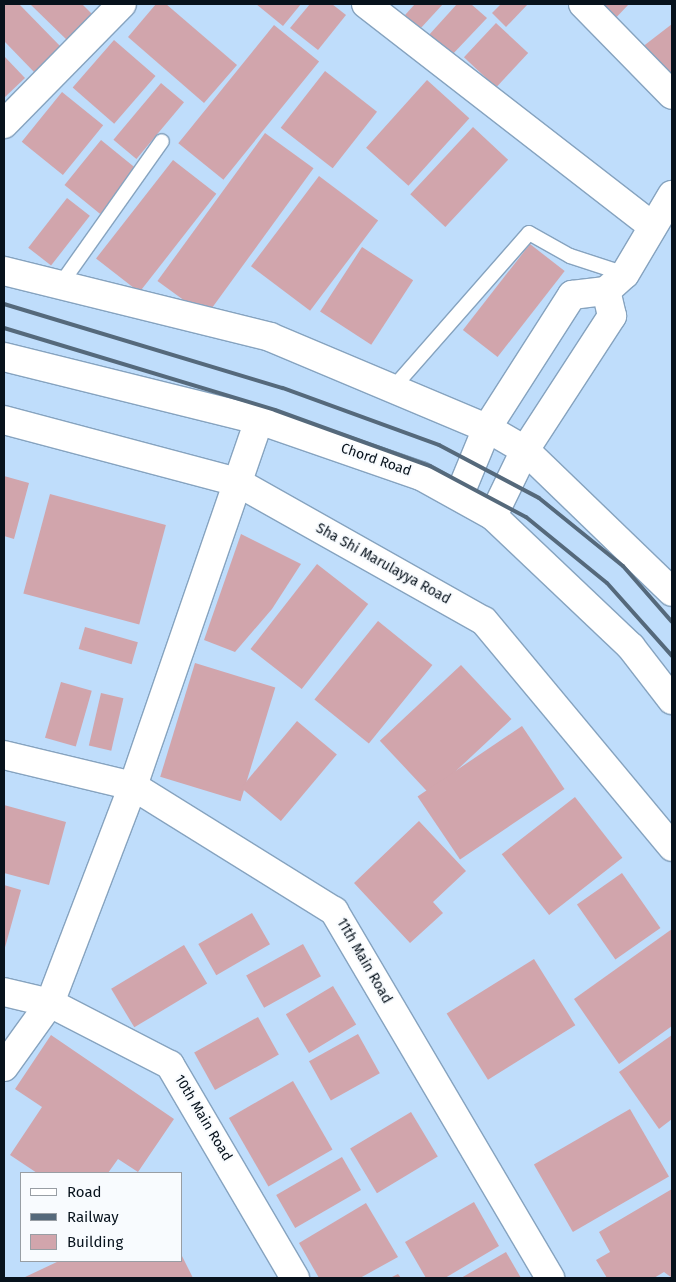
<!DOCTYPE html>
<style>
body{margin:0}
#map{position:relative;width:676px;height:1282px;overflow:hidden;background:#bfddfb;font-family:"Fira Sans",sans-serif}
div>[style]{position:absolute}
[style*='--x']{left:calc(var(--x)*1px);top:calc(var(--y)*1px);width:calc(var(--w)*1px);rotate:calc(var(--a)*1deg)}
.building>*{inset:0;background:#d1a5ac;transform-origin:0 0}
.roads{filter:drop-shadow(1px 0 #86a3bf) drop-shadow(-1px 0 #86a3bf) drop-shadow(0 1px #86a3bf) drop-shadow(0 -1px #86a3bf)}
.service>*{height:14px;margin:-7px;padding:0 7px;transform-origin:7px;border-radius:7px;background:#fff}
.minor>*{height:28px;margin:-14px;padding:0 14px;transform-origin:14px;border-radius:14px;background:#fff}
.tertiary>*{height:28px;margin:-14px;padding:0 14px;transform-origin:14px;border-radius:14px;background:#fff}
.secondary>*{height:28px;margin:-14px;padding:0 14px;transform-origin:14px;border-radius:14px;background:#fff}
.primary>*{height:28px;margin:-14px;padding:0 14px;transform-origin:14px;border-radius:14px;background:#fff}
.rail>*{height:4px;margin:-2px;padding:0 2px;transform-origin:2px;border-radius:2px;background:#55697b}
span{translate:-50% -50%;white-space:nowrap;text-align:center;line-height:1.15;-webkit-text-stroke:4px #f8fbfe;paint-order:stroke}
.street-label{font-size:14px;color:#07121c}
.frame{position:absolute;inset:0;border:5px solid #07121c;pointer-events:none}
.legend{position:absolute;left:20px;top:1172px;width:162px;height:90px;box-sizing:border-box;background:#f8fbfe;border:1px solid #989ea4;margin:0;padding:6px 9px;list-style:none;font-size:15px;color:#07121c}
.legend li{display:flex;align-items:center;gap:10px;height:25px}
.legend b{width:25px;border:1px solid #989ea4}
</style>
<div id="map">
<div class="building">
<div style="clip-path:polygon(4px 4px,19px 4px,61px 47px,35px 73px,4px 41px)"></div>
<div style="clip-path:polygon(30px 4px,82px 4px,96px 18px,70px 43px)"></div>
<div style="clip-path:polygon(156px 4px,166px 4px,237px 65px,204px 103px,128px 37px)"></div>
<div style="clip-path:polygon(256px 4px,301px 4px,283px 26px)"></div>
<div style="clip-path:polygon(310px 4px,332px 4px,346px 15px,318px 50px,290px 28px)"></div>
<div style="clip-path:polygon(415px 4px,443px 4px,420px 29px,405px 15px)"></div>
<div style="clip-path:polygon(457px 4px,471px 4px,487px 18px,450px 57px,428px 36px)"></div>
<div style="clip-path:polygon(501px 4px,528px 4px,506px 27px,492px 13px)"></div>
<div style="clip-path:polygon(591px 4px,629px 4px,611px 23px)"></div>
<div style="left:496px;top:23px;width:44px;height:47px;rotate:43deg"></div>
<div style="clip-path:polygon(672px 24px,672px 79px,637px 51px)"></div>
<div style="left:274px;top:25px;width:58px;height:152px;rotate:39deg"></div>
<div style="left:114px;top:40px;width:55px;height:63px;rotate:41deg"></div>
<div style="clip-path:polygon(4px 56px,25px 78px,4px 98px)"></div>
<div style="left:325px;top:71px;width:66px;height:72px;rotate:38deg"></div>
<div style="left:427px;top:80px;width:57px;height:91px;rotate:42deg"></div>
<div style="left:161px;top:83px;width:30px;height:74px;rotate:40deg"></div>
<div style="left:62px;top:92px;width:53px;height:64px;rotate:39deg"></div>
<div style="left:473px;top:127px;width:48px;height:92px;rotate:43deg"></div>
<div style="left:265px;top:133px;width:60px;height:183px;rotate:36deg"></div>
<div style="left:101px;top:140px;width:46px;height:58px;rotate:39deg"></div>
<div style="left:173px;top:160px;width:55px;height:125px;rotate:38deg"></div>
<div style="left:319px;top:176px;width:74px;height:113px;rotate:37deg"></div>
<div style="left:67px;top:198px;width:29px;height:63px;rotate:38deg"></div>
<div style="left:530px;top:244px;width:44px;height:109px;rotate:38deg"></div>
<div style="left:362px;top:247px;width:61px;height:77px;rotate:33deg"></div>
<div style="clip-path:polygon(4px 476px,29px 483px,14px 539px,4px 536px)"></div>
<div style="left:50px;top:494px;width:120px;height:103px;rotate:15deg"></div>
<div style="clip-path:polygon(241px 534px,301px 564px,272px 609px,235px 652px,204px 640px)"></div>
<div style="left:317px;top:564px;width:65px;height:108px;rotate:38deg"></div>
<div style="left:378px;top:621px;width:70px;height:101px;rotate:39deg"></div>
<div style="left:85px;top:627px;width:55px;height:23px;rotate:16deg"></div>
<div style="left:195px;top:663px;width:84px;height:119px;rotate:17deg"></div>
<div style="left:461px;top:665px;width:74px;height:111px;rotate:47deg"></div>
<div style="left:61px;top:682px;width:32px;height:58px;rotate:16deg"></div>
<div style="left:101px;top:693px;width:23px;height:54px;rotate:13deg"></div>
<div style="left:297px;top:721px;width:52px;height:87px;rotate:40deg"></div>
<div style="left:522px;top:726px;width:76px;height:126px;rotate:56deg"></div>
<div style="left:575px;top:797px;width:77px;height:93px;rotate:52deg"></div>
<div style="clip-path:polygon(4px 805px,66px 822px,49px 885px,4px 873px)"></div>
<div style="clip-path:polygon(419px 821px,466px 871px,433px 902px,443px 913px,410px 943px,354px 883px)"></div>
<div style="left:622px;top:873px;width:67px;height:55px;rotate:55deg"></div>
<div style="clip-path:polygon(4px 885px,21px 890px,4px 951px)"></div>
<div style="left:252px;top:913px;width:36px;height:62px;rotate:60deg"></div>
<div style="clip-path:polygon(672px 929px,672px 1026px,619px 1064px,574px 999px)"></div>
<div style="left:303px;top:944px;width:37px;height:65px;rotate:61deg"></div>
<div style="left:184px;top:945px;width:45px;height:85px;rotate:59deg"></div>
<div style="left:534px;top:959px;width:78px;height:103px;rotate:58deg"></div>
<div style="left:333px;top:986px;width:45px;height:55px;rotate:59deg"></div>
<div style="left:258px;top:1017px;width:43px;height:73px;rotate:61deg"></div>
<div style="left:358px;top:1034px;width:45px;height:56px;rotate:61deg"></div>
<div style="clip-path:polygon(51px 1035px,174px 1119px,138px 1172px,118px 1159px,108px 1173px,37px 1173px,10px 1155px,42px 1107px,15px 1089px)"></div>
<div style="clip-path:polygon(672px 1035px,672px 1119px,659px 1129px,619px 1072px)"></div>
<div style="left:293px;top:1081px;width:79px;height:74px;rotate:60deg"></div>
<div style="left:630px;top:1109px;width:78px;height:111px;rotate:60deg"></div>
<div style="left:411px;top:1112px;width:52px;height:71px;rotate:59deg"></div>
<div style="left:342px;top:1157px;width:38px;height:76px;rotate:60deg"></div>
<div style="clip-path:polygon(672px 1189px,672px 1278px,664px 1272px,654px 1278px,607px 1278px,596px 1260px,610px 1252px,599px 1232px)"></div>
<div style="clip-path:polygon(474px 1202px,499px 1246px,445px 1278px,426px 1278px,405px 1242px)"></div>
<div style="clip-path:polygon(366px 1203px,398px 1257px,360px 1278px,319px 1278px,299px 1243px)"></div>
<div style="clip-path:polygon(506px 1252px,521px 1278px,461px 1278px)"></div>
<div style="clip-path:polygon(181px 1254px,193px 1278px,23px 1278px,59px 1261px,181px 1261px)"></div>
<div style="clip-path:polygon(398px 1274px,401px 1278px,390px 1278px)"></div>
</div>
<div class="roads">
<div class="service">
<div style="--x:60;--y:285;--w:176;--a:-54.7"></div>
<div style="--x:393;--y:388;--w:206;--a:-48.7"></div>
<div style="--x:529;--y:233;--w:47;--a:29.3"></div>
<div style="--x:570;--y:256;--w:58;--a:18.1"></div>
</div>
<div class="minor">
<div style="--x:366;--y:4;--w:362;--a:37.8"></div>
<div style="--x:583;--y:4;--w:127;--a:45.6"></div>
<div style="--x:4;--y:124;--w:168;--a:-45.5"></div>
<div style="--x:4;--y:755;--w:133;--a:13.5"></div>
<div style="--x:133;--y:786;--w:237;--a:31.9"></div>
<div style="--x:334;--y:911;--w:426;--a:59.5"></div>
<div style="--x:4;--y:992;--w:47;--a:13.4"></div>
<div style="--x:50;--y:1003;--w:135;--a:27.3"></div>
<div style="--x:170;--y:1065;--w:247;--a:59.6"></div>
<div style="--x:4;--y:1067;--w:79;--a:-54.3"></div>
<div style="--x:50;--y:1003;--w:232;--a:-69.1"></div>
<div style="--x:133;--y:786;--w:387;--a:-71"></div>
</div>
<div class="tertiary">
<div style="--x:4;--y:420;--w:241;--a:14.9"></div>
<div style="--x:237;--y:482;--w:283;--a:29.4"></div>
<div style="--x:484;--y:621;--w:294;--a:50.2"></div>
</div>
<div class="secondary">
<div style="--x:459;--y:496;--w:74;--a:-67.6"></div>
<div style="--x:487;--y:428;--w:158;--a:-57.4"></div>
<div style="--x:572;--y:295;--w:34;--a:-7"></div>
<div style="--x:606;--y:291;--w:25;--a:-42"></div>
<div style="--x:625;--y:274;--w:92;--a:-59.3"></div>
<div style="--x:493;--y:516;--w:73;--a:-64.1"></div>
<div style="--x:525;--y:450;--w:160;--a:-57"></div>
<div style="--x:612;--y:316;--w:26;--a:-103"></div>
</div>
<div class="primary">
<div style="--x:4;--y:271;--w:274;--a:13.9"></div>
<div style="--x:270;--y:337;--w:235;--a:22.8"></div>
<div style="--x:487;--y:428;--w:44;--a:30.1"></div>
<div style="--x:525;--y:450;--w:204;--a:44"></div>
<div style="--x:4;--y:357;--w:263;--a:13.9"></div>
<div style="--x:259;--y:420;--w:171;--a:19.1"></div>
<div style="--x:421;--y:476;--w:82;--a:29.1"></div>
<div style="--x:493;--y:516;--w:190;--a:43.5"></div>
<div style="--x:631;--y:647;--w:67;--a:52.3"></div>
</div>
</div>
<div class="rail">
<div style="--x:4;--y:304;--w:291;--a:16.8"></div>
<div style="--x:283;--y:388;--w:166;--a:20.1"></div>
<div style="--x:439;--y:445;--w:113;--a:27.9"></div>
<div style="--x:539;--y:498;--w:108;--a:39"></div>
<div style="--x:623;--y:566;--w:74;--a:48.8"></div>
<div style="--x:4;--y:328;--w:283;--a:16.8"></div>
<div style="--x:275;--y:410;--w:165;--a:19.9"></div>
<div style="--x:430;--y:466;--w:109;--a:28"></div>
<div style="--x:526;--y:517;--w:104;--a:39.2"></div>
<div style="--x:607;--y:583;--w:98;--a:48.3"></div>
</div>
<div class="street-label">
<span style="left:376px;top:460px;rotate:19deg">Chord Road</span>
<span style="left:383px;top:564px;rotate:29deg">Sha Shi Marulayya Road</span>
<span style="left:364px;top:961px;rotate:60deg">11th Main Road</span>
<span style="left:203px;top:1118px;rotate:59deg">10th Main Road</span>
</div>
<div class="frame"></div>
<ul class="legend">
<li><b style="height:6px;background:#fff"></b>Road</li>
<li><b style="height:6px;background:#55697b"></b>Railway</li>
<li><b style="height:14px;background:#d1a5ac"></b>Building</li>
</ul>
</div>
